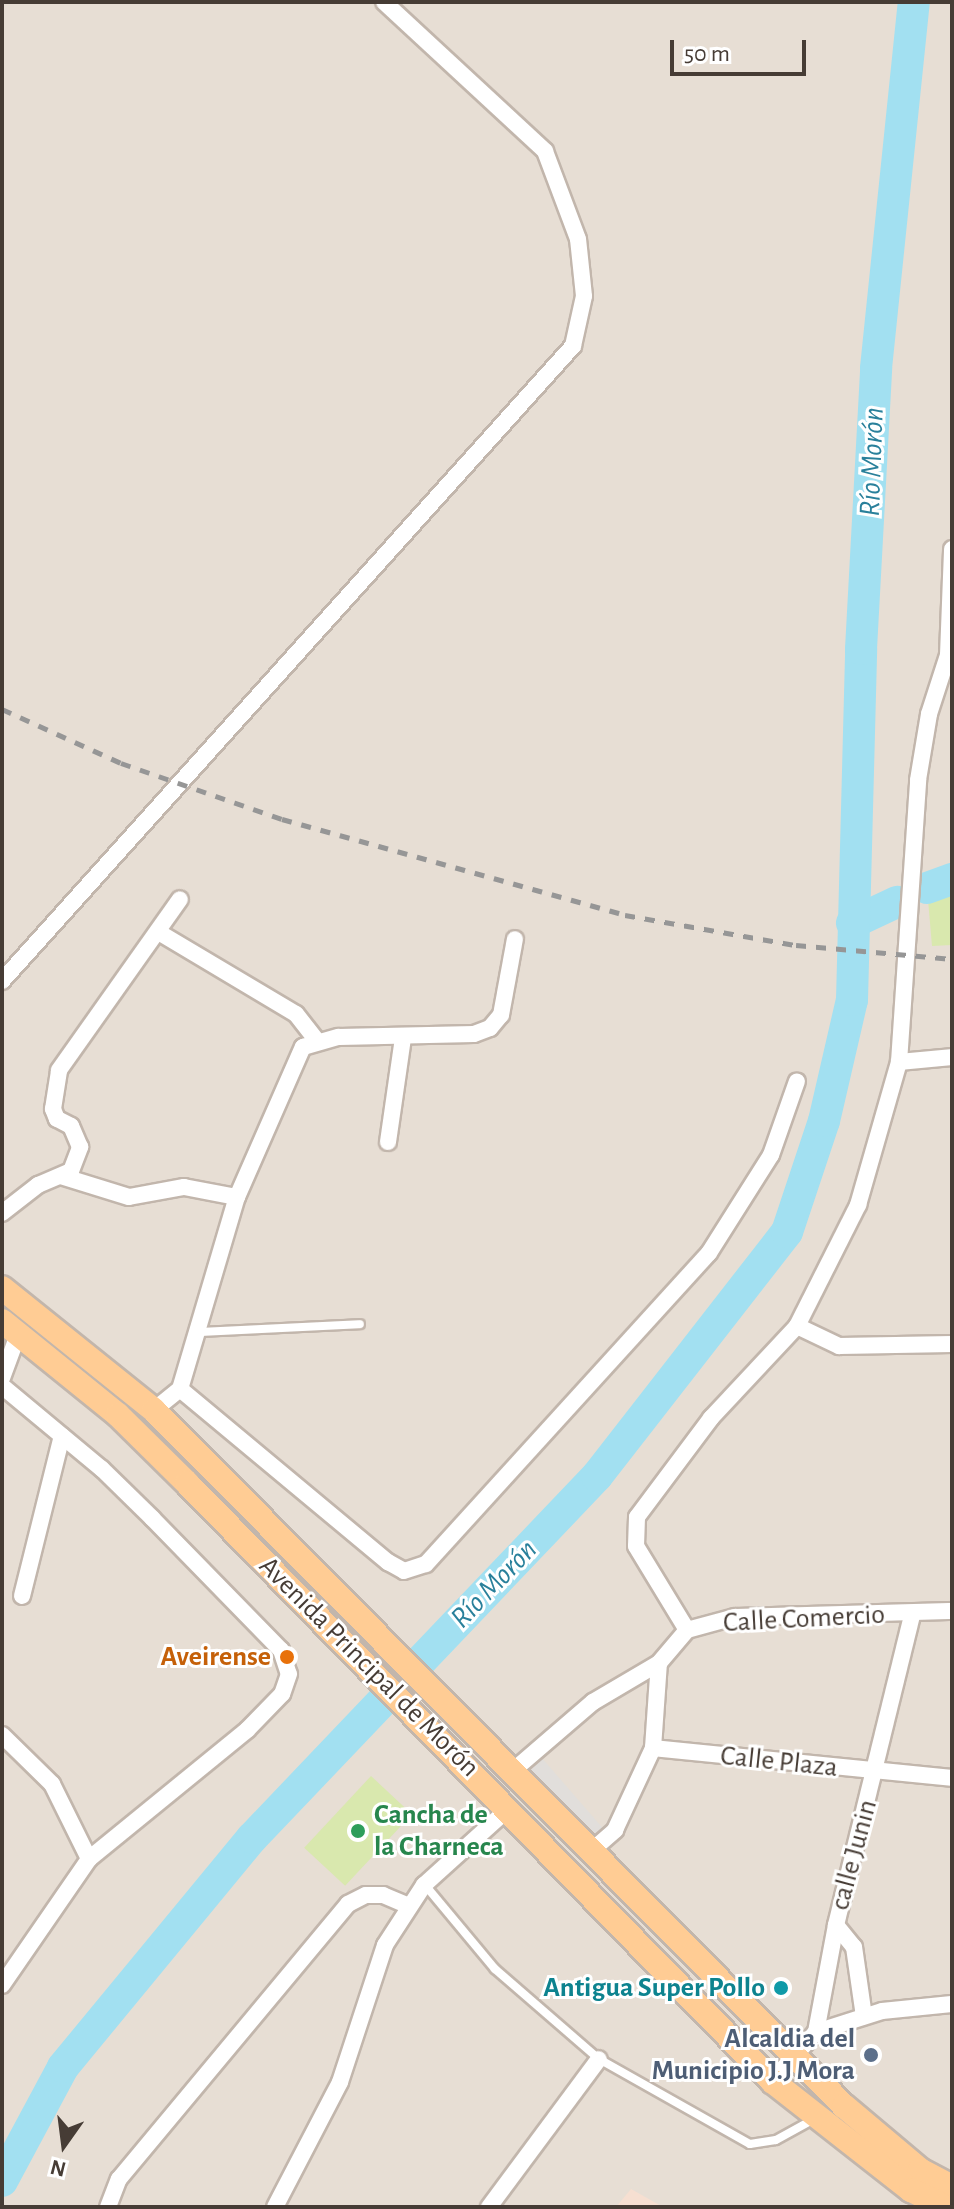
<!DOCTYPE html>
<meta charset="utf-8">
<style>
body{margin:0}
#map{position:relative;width:954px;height:2209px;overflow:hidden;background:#f3ede6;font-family:"Alegreya Sans",sans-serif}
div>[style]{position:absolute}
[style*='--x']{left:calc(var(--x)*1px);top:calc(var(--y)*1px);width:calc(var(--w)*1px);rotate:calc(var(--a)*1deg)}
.residential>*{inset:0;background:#e7ded4;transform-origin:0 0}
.commercial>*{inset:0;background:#f6dfd1}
.green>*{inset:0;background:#d9e8ae;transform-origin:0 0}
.parking>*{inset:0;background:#e1dedb;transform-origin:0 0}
.river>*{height:32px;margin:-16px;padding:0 16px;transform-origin:16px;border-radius:16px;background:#a2e0f1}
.roads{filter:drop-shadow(2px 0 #c2b6ac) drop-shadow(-2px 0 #c2b6ac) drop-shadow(0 2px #c2b6ac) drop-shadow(0 -2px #c2b6ac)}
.service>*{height:8px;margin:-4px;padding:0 4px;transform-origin:4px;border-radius:4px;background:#fff}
.minor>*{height:16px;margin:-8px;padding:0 8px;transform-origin:8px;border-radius:8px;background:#fff}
.primary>*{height:24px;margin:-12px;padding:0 12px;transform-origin:12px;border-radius:12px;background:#ffcc94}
.rail>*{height:5px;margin-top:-2.5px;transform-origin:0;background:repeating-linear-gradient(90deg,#969696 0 10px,transparent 0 20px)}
.dots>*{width:22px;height:22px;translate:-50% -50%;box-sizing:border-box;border:4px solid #fff;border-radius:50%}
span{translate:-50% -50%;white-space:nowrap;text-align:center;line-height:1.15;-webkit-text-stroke:6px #fff;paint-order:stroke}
.street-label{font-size:28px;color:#463c35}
.food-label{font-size:28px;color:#c56008;font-weight:700}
.right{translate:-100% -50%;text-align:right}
.leisure-label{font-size:28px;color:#27864d;font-weight:700}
.left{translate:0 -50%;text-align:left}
.culture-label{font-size:28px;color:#0d838f;font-weight:700}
.service-label{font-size:28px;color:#4e5e75;font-weight:700}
.water-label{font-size:30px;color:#29809b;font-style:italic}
.frame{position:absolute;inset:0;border:4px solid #463c35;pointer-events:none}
.north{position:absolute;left:24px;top:2105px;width:80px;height:80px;-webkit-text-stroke:6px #fff;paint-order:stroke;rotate:194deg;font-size:22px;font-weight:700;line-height:32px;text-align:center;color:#463c35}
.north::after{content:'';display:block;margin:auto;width:28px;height:36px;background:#463c35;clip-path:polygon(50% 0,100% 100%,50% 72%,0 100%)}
.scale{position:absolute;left:670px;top:40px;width:136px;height:36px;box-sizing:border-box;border:4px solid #463c35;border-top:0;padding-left:10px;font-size:24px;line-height:28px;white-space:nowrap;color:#463c35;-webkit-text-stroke:6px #fff;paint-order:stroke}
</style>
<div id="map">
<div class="residential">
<div style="left:2px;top:2px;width:950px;height:2205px"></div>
</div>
<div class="commercial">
<div style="clip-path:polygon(631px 2189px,663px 2207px,616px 2207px)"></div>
</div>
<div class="green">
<div style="clip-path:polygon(952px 878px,952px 945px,932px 946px,927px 888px)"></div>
<div style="left:371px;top:1776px;width:56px;height:98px;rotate:43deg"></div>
</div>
<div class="parking">
<div style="left:541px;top:1757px;width:96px;height:22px;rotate:49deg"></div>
</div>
<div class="river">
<div style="--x:927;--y:888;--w:27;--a:-20"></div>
<div style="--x:852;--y:923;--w:50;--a:-25"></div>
<div style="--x:2;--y:2181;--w:129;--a:-61.8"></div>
<div style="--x:63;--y:2067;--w:297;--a:-50.5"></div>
<div style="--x:252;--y:1838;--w:500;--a:-46.38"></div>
<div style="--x:597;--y:1476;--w:309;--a:-52.1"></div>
<div style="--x:787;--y:1232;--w:117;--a:-71.6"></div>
<div style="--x:824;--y:1121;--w:124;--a:-77"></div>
<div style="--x:852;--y:1000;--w:351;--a:-88.5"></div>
<div style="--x:861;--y:649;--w:281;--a:-86.9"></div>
<div style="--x:876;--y:368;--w:368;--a:-84.1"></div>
</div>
<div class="roads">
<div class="service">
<div style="--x:199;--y:1332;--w:161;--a:-2.8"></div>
<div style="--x:425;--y:1885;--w:109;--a:50.2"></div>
<div style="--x:495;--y:1969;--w:138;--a:40.9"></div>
<div style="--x:599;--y:2059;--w:173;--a:29.4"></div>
<div style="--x:750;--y:2144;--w:26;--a:-9"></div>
<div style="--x:776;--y:2140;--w:43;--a:-28.9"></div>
</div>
<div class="minor">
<div style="--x:160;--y:933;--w:158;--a:30.8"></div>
<div style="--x:296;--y:1014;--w:34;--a:52"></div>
<div style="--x:2;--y:981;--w:854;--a:-48.04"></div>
<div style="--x:573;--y:346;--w:51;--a:-77.6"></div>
<div style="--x:584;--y:296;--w:57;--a:-96"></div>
<div style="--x:578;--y:239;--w:94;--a:-110.6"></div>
<div style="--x:545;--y:151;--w:219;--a:-137.2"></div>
<div style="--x:899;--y:1062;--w:53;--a:-5.4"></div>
<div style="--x:388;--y:1142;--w:105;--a:-81.8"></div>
<div style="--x:61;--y:1176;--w:71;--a:17.2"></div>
<div style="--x:129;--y:1197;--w:56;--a:-10.3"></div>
<div style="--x:184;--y:1187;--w:54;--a:10.7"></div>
<div style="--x:2;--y:1213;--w:46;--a:-37.9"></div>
<div style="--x:38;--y:1185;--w:36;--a:-23"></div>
<div style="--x:71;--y:1171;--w:26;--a:-69"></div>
<div style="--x:80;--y:1147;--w:23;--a:-113"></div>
<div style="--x:71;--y:1126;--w:16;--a:-153"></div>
<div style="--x:57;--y:1119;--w:11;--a:-112"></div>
<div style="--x:53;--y:1109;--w:39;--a:-81"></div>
<div style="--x:59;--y:1070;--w:209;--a:-54.7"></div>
<div style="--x:797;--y:1326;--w:47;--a:25.5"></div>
<div style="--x:839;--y:1346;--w:113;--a:-1"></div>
<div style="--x:2;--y:1378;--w:49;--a:-69.7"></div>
<div style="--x:2;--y:1386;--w:130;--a:39.7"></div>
<div style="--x:102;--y:1469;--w:70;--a:44.4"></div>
<div style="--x:152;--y:1518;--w:185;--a:45.7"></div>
<div style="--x:281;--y:1650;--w:25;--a:72"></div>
<div style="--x:289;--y:1674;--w:21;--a:109"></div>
<div style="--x:282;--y:1694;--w:50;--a:134.2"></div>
<div style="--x:247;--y:1730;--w:204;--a:140.8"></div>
<div style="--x:89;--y:1859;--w:153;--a:124.6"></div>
<div style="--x:180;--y:1389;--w:271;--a:39.8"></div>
<div style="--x:388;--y:1562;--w:18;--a:29"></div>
<div style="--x:404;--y:1571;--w:23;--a:-18"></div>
<div style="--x:426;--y:1564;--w:420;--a:-47.7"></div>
<div style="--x:709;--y:1253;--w:116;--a:-57.7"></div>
<div style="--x:771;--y:1155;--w:78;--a:-70.6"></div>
<div style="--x:154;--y:1410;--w:33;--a:-39"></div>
<div style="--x:180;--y:1389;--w:200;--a:-73.5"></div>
<div style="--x:237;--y:1197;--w:164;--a:-66.3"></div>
<div style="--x:303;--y:1047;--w:37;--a:-16"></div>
<div style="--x:339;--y:1037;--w:135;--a:-1.3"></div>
<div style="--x:474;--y:1034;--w:17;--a:-21"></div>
<div style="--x:490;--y:1028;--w:17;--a:-50"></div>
<div style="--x:501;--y:1015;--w:77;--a:-79.6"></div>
<div style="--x:22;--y:1596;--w:165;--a:-76"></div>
<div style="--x:687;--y:1630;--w:98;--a:-121.3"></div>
<div style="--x:636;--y:1546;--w:29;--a:-88"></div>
<div style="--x:637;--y:1517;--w:124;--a:-53.2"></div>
<div style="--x:711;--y:1418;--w:126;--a:-46.9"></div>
<div style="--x:797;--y:1326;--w:136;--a:-63.2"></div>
<div style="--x:858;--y:1205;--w:149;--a:-74"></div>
<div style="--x:899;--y:1062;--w:283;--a:-86.1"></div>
<div style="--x:918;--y:780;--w:67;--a:-80.5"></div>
<div style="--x:929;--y:714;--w:62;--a:-72.1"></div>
<div style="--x:948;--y:655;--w:106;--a:-87.8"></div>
<div style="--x:2;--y:1735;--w:70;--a:44.4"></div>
<div style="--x:52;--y:1784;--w:84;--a:63.7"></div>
<div style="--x:653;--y:1748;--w:301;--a:5.7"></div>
<div style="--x:515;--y:1769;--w:103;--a:-40.7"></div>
<div style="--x:593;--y:1702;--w:77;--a:-30.6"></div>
<div style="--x:659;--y:1663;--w:43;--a:-49.7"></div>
<div style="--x:687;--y:1630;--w:50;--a:-15.2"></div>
<div style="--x:735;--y:1617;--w:217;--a:-1.6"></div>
<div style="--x:589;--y:1853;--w:35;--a:-41"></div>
<div style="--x:615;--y:1830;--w:90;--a:-65.1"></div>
<div style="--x:653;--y:1748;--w:85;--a:-86"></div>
<div style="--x:836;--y:1925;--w:28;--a:51"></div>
<div style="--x:854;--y:1947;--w:70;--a:81.8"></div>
<div style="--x:816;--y:2032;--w:69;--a:-17.7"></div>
<div style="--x:882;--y:2011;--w:70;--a:-5.7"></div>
<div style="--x:772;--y:2081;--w:66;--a:-48.1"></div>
<div style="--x:816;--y:2032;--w:109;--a:-79.4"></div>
<div style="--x:836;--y:1925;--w:319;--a:-76.2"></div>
<div style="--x:108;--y:2207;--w:30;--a:-69"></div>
<div style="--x:119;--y:2179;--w:358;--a:-50.2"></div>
<div style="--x:348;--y:1904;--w:20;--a:-27"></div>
<div style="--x:366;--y:1895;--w:17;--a:0"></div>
<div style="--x:383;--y:1895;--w:28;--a:23"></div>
<div style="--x:275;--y:2207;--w:141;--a:-62.5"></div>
<div style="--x:340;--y:2082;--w:144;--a:-71.8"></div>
<div style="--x:385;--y:1945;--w:72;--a:-57"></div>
<div style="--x:424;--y:1885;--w:113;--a:-42.1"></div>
<div style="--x:489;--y:2207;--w:184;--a:-53.4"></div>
</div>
<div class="primary">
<div style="--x:2;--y:1288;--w:195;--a:38.8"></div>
<div style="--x:154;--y:1410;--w:980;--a:45.25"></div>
<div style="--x:844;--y:2106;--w:99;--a:40.1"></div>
<div style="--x:920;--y:2170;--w:36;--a:28"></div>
<div style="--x:2;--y:1321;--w:149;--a:39"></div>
<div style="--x:118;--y:1415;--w:97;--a:44.6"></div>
<div style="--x:187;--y:1483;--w:837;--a:45.63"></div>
<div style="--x:772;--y:2081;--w:177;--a:38.1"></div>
<div style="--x:911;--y:2190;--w:39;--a:26"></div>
</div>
</div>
<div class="rail">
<div style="--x:2;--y:709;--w:131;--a:24.4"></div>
<div style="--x:121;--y:763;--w:170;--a:19.2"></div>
<div style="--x:282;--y:819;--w:356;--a:15.6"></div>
<div style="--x:625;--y:915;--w:174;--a:10"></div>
<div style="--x:796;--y:945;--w:157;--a:5.1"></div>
</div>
<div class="dots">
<div style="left:287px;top:1657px;background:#e8710a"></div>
<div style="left:358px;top:1831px;background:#2e9e5b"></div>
<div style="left:781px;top:1988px;background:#0f9aa8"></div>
<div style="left:871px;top:2055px;background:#5c6f8a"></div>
</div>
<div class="street-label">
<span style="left:804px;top:1619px;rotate:-3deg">Calle Comercio</span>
<span style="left:369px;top:1667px;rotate:45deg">Avenida Principal de Morón</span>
<span style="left:779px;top:1762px;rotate:6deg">Calle Plaza</span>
<span style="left:854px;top:1855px;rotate:-75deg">calle Junin</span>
</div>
<div class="food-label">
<span class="right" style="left:271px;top:1657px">Aveirense</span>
</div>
<div class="leisure-label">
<span class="left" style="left:374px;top:1831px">Cancha de<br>la Charneca</span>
</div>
<div class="culture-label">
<span class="right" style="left:765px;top:1988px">Antigua Super Pollo</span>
</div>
<div class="service-label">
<span class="right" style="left:855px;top:2055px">Alcaldia del<br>Municipio J.J Mora</span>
</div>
<div class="water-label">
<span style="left:872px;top:462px;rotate:-88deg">Río Morón</span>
<span style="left:494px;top:1584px;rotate:-46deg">Río Morón</span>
</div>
<div class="frame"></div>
<div class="north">N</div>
<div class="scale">50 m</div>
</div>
